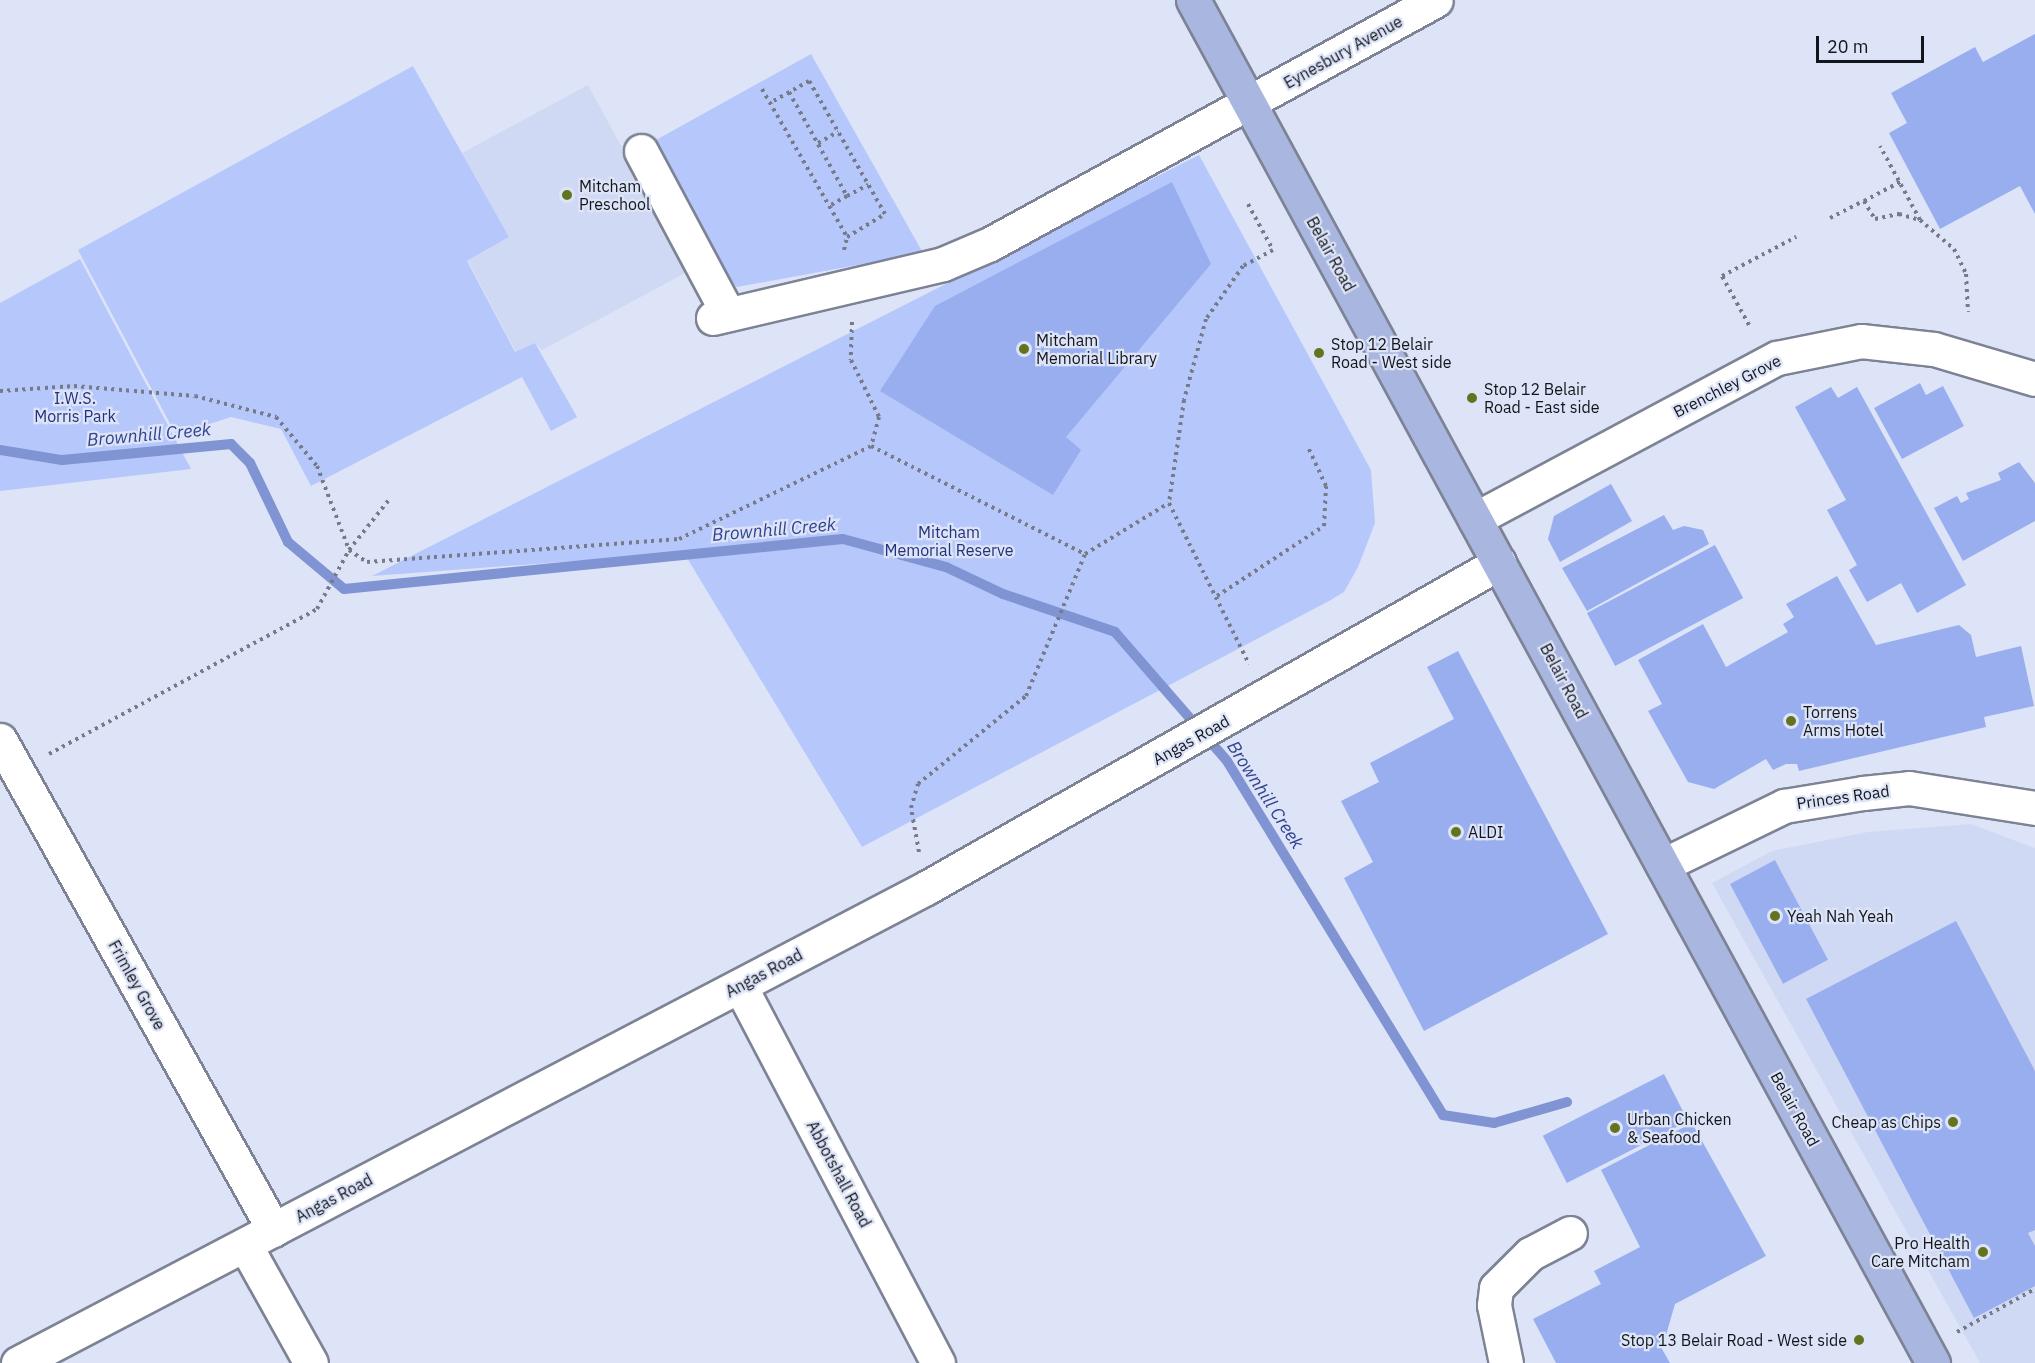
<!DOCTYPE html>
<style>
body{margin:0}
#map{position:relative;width:2035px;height:1363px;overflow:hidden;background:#dde4f7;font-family:"IBM Plex Sans",sans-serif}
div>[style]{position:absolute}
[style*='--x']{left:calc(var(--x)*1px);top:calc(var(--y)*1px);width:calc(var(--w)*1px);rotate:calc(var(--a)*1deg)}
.built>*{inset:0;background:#d0d9f3}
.green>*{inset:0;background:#b6c7fb}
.stream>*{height:10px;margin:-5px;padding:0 5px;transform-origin:5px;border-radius:5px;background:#8093d3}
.building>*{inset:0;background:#99aeef;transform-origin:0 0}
.path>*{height:4px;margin-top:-2px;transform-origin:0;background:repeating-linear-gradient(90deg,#767b87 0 3px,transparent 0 7.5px)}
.roads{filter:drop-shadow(2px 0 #7d8394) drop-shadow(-2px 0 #7d8394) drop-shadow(0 2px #7d8394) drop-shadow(0 -2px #7d8394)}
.minor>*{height:33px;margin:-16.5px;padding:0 16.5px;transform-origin:16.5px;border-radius:16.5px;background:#fff}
.major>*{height:33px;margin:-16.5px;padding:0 16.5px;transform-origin:16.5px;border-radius:16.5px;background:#a9b6df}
.dots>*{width:16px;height:16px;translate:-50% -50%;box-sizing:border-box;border:3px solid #dde4f7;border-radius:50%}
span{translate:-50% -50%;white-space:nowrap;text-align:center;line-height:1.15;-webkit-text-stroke:4.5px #dde4f7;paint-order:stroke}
.street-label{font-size:16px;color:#12151b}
.poi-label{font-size:16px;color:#12151b}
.left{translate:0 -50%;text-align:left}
.right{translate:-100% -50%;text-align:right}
.park-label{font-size:16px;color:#23327c}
.water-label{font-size:18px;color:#324490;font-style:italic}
.scale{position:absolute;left:1816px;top:36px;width:108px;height:27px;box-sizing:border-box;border:3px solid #12151b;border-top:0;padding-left:8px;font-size:18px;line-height:21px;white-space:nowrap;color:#12151b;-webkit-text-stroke:4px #dde4f7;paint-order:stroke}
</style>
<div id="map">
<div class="built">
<div style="clip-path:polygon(588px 85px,689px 271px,542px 350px,535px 343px,516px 352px,468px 261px,509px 237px,462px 153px)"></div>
<div style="clip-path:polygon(1971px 824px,2035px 848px,2035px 1363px,1980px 1363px,1712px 883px,1772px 851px,1868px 832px)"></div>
</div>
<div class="green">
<div style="clip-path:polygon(811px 54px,923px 253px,737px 287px,710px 262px,647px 145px)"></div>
<div style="clip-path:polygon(413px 66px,509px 237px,467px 261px,515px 352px,535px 343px,577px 417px,551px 431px,522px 377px,311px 486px,281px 429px,231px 417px,176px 435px,78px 250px)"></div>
<div style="clip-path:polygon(1199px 155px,1371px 470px,1375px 523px,1358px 567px,1344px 592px,1329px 601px,862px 847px,684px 553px,372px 576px)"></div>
<div style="clip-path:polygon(80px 259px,191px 469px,0 491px,0 303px)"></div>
</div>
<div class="stream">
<div style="--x:0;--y:450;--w:63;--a:9.2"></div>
<div style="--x:62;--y:460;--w:170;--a:-5.4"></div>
<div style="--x:231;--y:444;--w:27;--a:45"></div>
<div style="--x:250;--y:463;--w:88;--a:64.3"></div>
<div style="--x:288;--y:542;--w:73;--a:40"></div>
<div style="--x:344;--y:589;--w:501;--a:-5.72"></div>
<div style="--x:843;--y:539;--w:107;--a:15.2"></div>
<div style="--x:946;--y:567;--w:63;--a:25.3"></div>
<div style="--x:1003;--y:594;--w:118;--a:18.7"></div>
<div style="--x:1115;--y:632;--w:171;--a:49"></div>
<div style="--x:1227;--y:761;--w:415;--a:58.6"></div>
<div style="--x:1443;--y:1115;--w:52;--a:8.9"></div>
<div style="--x:1494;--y:1123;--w:76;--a:-16"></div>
</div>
<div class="building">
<div style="clip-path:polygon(2035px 34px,2035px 214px,2020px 186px,1940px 229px,1889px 133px,1907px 123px,1891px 93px,1975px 47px,1983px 62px)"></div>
<div style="clip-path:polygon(1172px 182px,1211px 264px,1066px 437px,1081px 450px,1053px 495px,880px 391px,935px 306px)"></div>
<div style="clip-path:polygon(1920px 383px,1926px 395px,1943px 386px,1964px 426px,1902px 459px,1874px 408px)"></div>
<div style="clip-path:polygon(1831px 387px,1838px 398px,1857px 387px,1966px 585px,1917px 613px,1901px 583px,1867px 602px,1849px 570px,1857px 565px,1827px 510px,1846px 500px,1795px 407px)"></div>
<div style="clip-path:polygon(2019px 462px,2035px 483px,2035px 521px,1963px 561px,1934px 508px,1957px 496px,1961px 503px,1969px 499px,1966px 493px,2001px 480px,1998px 473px)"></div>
<div style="clip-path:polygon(1611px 484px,1632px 521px,1560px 562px,1548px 539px,1554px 516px)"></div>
<div style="clip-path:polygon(1664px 515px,1673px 530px,1684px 526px,1703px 530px,1709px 544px,1587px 611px,1562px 568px)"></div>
<div style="left:1715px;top:545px;width:60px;height:145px;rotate:62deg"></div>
<div style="clip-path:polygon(1837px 576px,1876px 645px,1959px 625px,1971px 635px,1976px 657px,2021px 646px,2034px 706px,1984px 717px,1986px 727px,1799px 771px,1797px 764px,1786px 764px,1773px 770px,1766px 759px,1714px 789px,1688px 782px,1648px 711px,1662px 704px,1638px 660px,1703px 624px,1726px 667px,1788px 632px,1783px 624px,1794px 617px,1786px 604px)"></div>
<div style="clip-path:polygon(1458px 651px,1608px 934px,1424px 1031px,1344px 878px,1373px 862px,1341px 801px,1379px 782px,1370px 763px,1454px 719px,1427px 667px)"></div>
<div style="left:1775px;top:860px;width:113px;height:51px;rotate:62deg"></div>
<div style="clip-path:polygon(1956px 921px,2035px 1071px,2035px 1230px,2028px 1233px,2035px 1246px,2035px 1286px,1974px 1318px,1806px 999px)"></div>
<div style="left:1664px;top:1074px;width:53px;height:136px;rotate:63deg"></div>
<div style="clip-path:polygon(1692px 1123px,1766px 1256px,1675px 1304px,1662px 1349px,1670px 1363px,1556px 1363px,1533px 1319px,1601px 1284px,1594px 1271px,1640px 1247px,1601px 1170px)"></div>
</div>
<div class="path">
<div style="--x:762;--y:89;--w:171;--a:60.1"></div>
<div style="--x:847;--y:237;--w:44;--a:-31.2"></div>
<div style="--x:885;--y:214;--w:153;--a:-119.7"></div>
<div style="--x:809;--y:81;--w:45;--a:150.6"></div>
<div style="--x:789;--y:92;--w:119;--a:60.9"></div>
<div style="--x:847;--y:196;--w:21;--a:151"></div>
<div style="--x:818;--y:143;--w:23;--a:-29"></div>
<div style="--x:847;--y:196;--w:24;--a:-28"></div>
<div style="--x:1864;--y:201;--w:41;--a:-27.8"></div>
<div style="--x:1248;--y:204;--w:52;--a:61.5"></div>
<div style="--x:1273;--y:250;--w:34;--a:152"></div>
<div style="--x:1243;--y:266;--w:65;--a:124.9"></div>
<div style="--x:1206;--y:319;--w:84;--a:105.2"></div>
<div style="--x:1184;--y:400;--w:104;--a:98.3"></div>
<div style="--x:1169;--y:503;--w:180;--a:63.6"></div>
<div style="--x:1830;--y:218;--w:38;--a:-27"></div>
<div style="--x:1864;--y:201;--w:21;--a:59"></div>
<div style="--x:1875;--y:219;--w:25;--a:-12"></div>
<div style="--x:1899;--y:214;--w:22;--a:16"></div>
<div style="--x:1920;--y:220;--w:84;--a:-118.4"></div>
<div style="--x:1920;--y:220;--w:45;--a:40.5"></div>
<div style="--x:1954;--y:249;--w:28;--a:64"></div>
<div style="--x:1966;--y:274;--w:38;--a:87"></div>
<div style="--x:844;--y:250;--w:13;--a:-77"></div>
<div style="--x:852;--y:322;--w:38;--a:92"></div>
<div style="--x:851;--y:360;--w:64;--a:63.8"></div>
<div style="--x:879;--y:417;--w:30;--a:105"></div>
<div style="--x:1749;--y:325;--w:56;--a:-118.9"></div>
<div style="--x:1722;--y:276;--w:84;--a:-27.8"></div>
<div style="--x:0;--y:391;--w:74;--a:-3.9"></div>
<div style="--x:74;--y:386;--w:121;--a:4.7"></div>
<div style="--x:195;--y:396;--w:84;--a:14.5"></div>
<div style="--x:276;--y:417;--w:64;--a:50.1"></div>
<div style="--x:317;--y:466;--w:90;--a:69.1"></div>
<div style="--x:349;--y:550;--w:63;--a:-51.5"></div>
<div style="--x:1217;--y:596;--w:128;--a:-33.2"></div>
<div style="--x:1324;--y:526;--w:40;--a:-87.1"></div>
<div style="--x:1326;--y:486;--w:43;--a:-114.8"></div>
<div style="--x:49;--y:754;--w:305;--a:-28.4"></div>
<div style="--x:317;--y:609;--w:67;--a:-61.5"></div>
<div style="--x:349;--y:550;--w:22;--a:34"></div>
<div style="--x:367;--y:562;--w:313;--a:-4.2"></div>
<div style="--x:679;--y:539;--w:213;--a:-25.8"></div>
<div style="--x:871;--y:446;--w:240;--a:26.8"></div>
<div style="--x:919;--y:852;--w:45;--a:-100.3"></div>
<div style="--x:911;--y:808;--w:25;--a:-74"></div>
<div style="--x:918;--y:784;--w:139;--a:-39.2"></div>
<div style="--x:1026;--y:696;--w:154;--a:-67.4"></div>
<div style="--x:1085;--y:554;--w:98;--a:-31.3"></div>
<div style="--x:1957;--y:1332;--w:89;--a:-28.9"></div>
</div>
<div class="roads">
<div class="minor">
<div style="--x:641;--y:151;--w:183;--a:61.9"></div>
<div style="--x:713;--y:318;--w:236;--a:-13.2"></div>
<div style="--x:943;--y:264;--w:51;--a:-23.1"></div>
<div style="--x:990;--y:244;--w:508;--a:-28.68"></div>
<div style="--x:1475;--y:519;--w:342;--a:-28.1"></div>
<div style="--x:1777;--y:358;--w:86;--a:-11.4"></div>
<div style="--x:1861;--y:341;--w:73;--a:6.3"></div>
<div style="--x:1934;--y:349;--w:105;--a:16.5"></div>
<div style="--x:0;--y:740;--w:561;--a:60.79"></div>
<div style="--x:1663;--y:865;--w:135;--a:-26"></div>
<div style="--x:1784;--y:806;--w:80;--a:-9.3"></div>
<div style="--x:1863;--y:793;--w:46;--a:-6.2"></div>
<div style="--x:1909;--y:788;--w:128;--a:9"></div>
<div style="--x:740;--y:986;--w:426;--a:62.3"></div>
<div style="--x:245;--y:1245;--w:135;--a:60.8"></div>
<div style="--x:18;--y:1363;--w:1025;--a:-27.62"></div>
<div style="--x:926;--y:888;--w:659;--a:-29.56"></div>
<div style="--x:1506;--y:1363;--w:59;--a:-101.7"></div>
<div style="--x:1494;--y:1305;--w:17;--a:-83"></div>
<div style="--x:1496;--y:1288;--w:48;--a:-45"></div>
<div style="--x:1530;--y:1254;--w:45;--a:-27.7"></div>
</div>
<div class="major">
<div style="--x:1193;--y:0;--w:1551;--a:61.5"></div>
</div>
</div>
<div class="dots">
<div style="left:567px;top:195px;background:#637421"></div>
<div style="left:1024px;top:349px;background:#637421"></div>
<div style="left:1319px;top:353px;background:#637421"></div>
<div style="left:1472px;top:398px;background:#637421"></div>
<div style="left:1791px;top:721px;background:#637421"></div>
<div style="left:1456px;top:832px;background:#637421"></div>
<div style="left:1775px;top:916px;background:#637421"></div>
<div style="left:1953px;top:1122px;background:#637421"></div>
<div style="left:1615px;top:1128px;background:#637421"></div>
<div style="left:1983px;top:1252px;background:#637421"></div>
<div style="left:1859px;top:1340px;background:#637421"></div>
</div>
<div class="street-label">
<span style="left:1343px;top:52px;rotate:-29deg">Eynesbury Avenue</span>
<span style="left:1331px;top:254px;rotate:61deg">Belair Road</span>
<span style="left:1727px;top:386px;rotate:-27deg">Brenchley Grove</span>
<span style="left:1564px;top:681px;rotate:62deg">Belair Road</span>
<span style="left:1191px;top:740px;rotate:-29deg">Angas Road</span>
<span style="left:1843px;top:797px;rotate:-8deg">Princes Road</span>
<span style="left:764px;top:973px;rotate:-28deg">Angas Road</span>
<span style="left:137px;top:985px;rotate:61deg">Frimley Grove</span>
<span style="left:1795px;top:1109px;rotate:61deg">Belair Road</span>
<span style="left:839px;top:1174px;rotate:62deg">Abbotshall Road</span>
<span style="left:334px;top:1198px;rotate:-28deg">Angas Road</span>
</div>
<div class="poi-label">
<span class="left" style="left:579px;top:195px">Mitcham<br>Preschool</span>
<span class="left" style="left:1036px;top:349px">Mitcham<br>Memorial Library</span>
<span class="left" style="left:1331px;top:353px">Stop 12 Belair<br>Road - West side</span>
<span class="left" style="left:1484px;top:398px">Stop 12 Belair<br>Road - East side</span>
<span class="left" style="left:1803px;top:721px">Torrens<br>Arms Hotel</span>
<span class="left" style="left:1468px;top:832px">ALDI</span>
<span class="left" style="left:1787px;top:916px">Yeah Nah Yeah</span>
<span class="left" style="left:1627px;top:1128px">Urban Chicken<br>&amp; Seafood</span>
<span class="right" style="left:1941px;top:1122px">Cheap as Chips</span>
<span class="right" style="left:1970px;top:1252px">Pro Health<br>Care Mitcham</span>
<span class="right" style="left:1847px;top:1340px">Stop 13 Belair Road - West side</span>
</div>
<div class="park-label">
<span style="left:75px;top:407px">I.W.S.<br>Morris Park</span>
<span style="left:949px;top:541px">Mitcham<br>Memorial Reserve</span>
</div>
<div class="water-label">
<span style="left:149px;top:435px;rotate:-5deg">Brownhill Creek</span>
<span style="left:774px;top:530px;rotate:-5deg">Brownhill Creek</span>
<span style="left:1265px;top:795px;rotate:57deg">Brownhill Creek</span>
</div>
<div class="scale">20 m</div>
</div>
